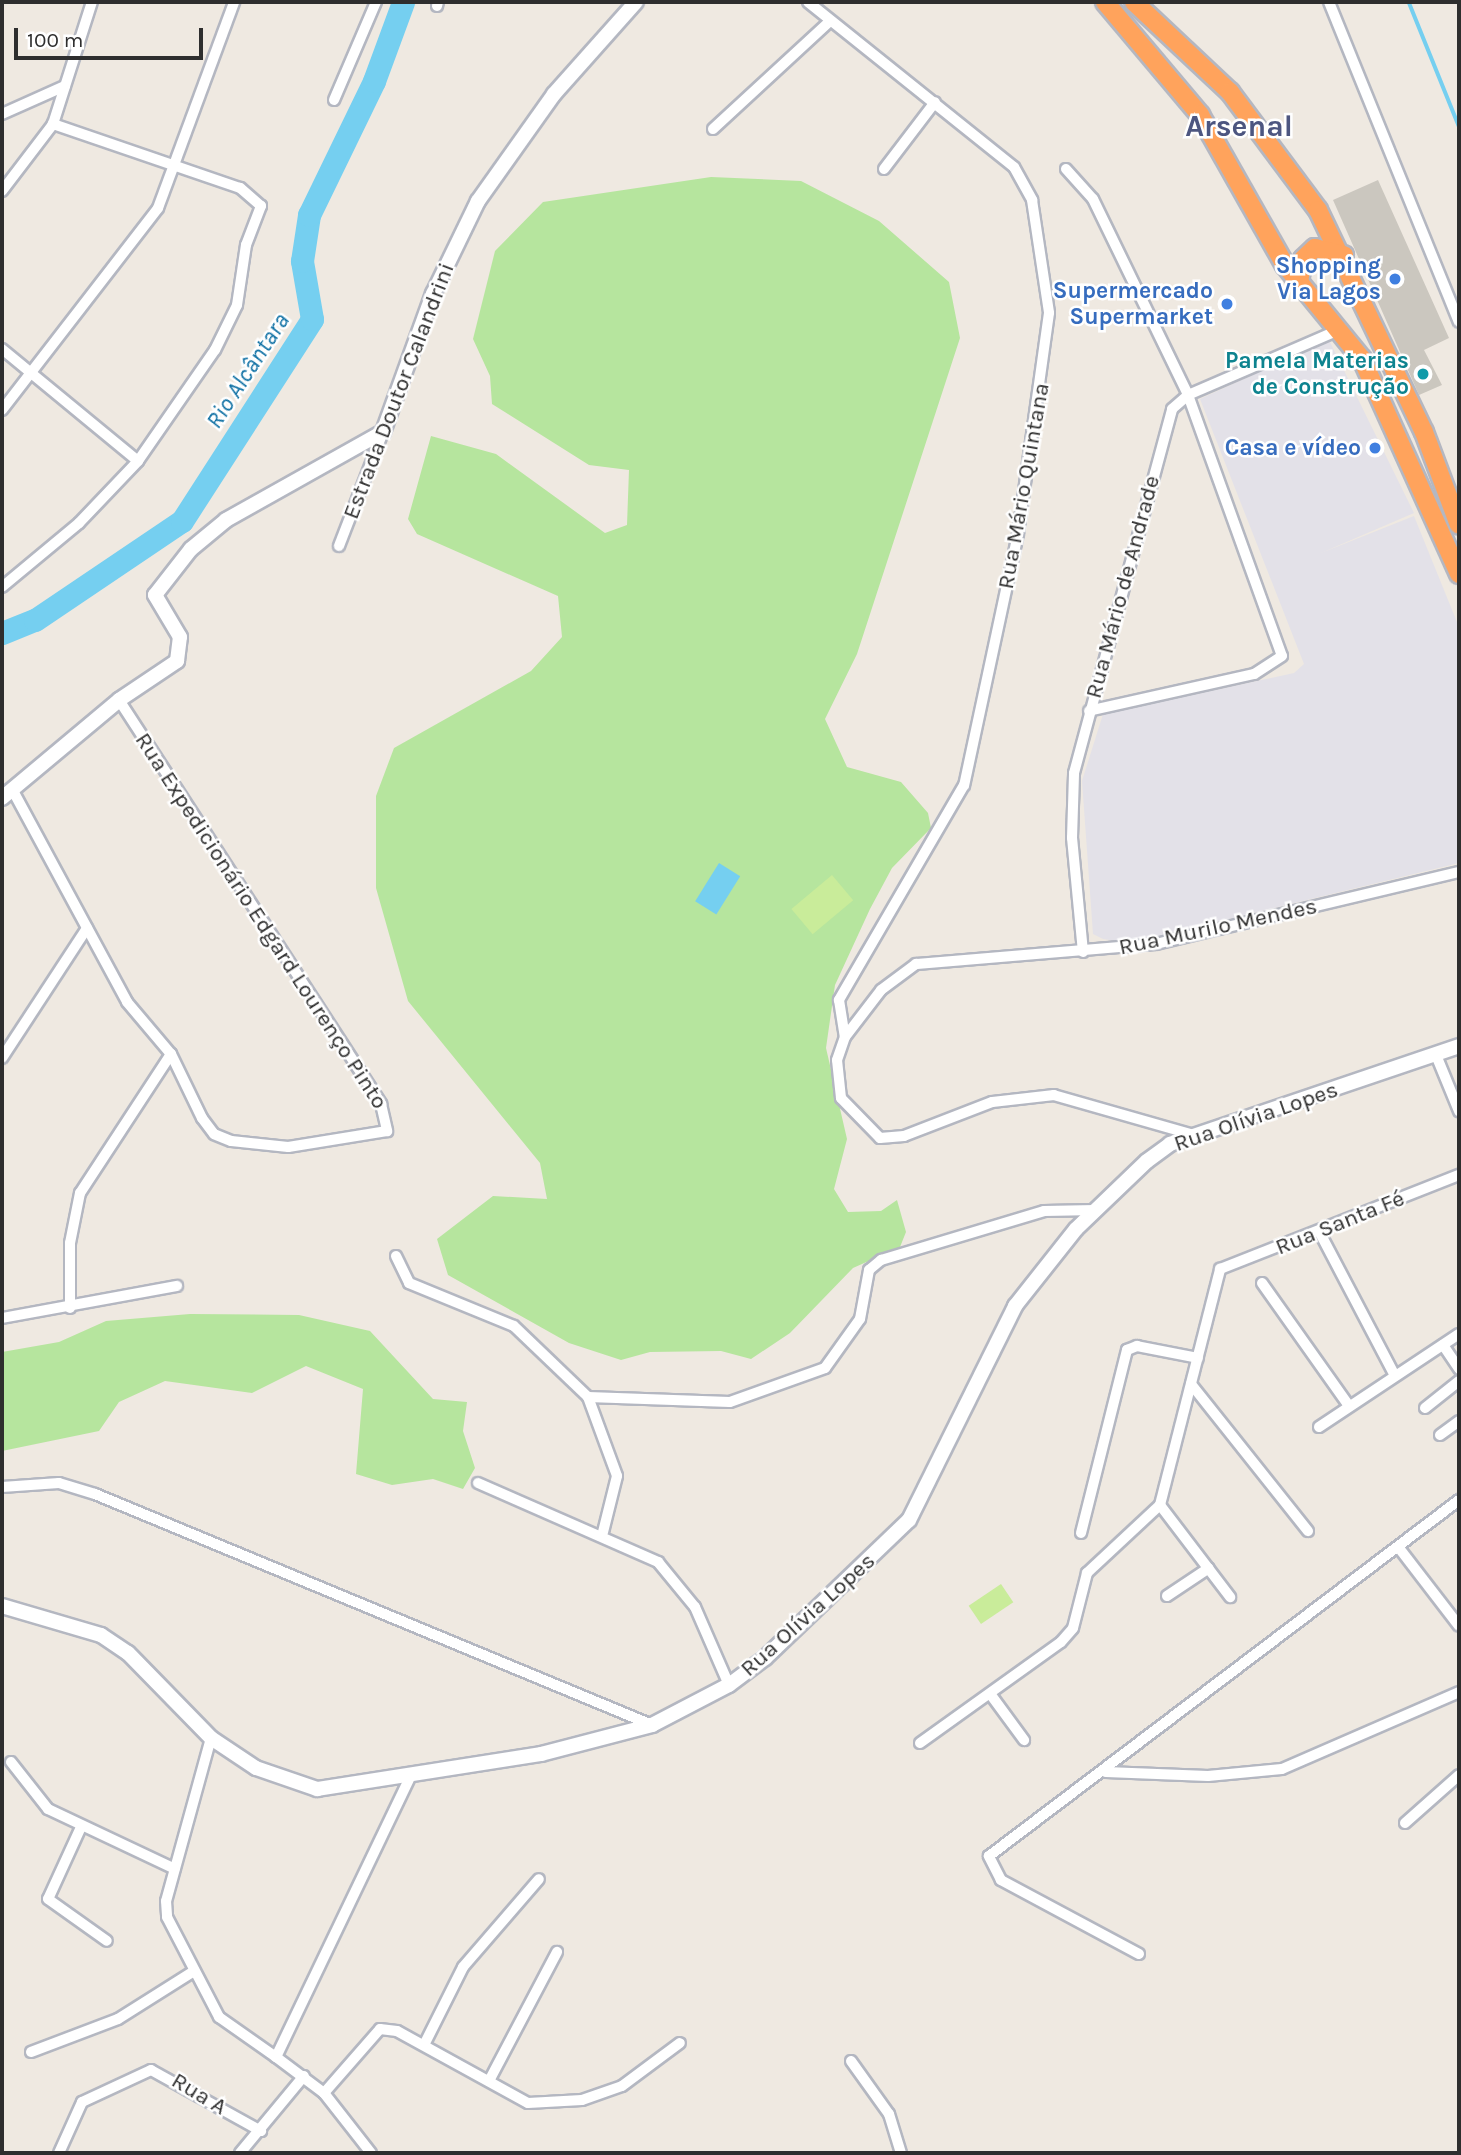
<!DOCTYPE html>
<meta charset="utf-8">
<style>
body{margin:0}
#map{position:relative;width:1461px;height:2155px;overflow:hidden;background:#efe9e1;font-family:Karla,sans-serif}
div>[style]{position:absolute}
[style*='--x']{left:calc(var(--x)*1px);top:calc(var(--y)*1px);width:calc(var(--w)*1px);rotate:calc(var(--a)*1deg)}
.industrial>*{inset:0;background:#e3e1e8}
.green>*{inset:0;background:#b6e59e}
.pitch>*{inset:0;background:#c9ec9a;transform-origin:0 0}
.water>*{inset:0;background:#75cff0;transform-origin:0 0}
.stream>*{height:3.5px;margin:-1.75px;padding:0 1.75px;transform-origin:1.75px;border-radius:1.75px;background:#75cff0}
.river>*{height:23px;margin:-11.5px;padding:0 11.5px;transform-origin:11.5px;border-radius:11.5px;background:#75cff0}
.building>*{inset:0;background:#cbc7bf}
.roads{filter:drop-shadow(2px 0 #b4b7c1) drop-shadow(-2px 0 #b4b7c1) drop-shadow(0 2px #b4b7c1) drop-shadow(0 -2px #b4b7c1)}
.street>*{height:10px;margin:-5px;padding:0 5px;transform-origin:5px;border-radius:5px;background:#fff}
.secondary>*{height:14px;margin:-7px;padding:0 7px;transform-origin:7px;border-radius:7px;background:#fff}
.highway>*{height:18px;margin:-9px;padding:0 9px;transform-origin:9px;border-radius:9px;background:#ffa35c}
.dots>*{width:19px;height:19px;translate:-50% -50%;box-sizing:border-box;border:4px solid #fff;border-radius:50%}
span{translate:-50% -50%;white-space:nowrap;text-align:center;line-height:1.15;-webkit-text-stroke:5px #fff;paint-order:stroke}
.shop-label{font-size:23px;color:#366cbe;font-weight:700}
.right{translate:-100% -50%;text-align:right}
.culture-label{font-size:23px;color:#0d838f;font-weight:700}
.street-label{font-size:23px;color:#2e2e2e}
.water-label{font-size:24px;color:#0d6fa3;font-style:italic}
.district-label{font-size:30px;color:#4d5680;font-weight:700}
.frame{position:absolute;inset:0;border:4px solid #2e2e2e;pointer-events:none}
.scale{position:absolute;left:14px;top:28px;width:189px;height:32px;box-sizing:border-box;border:4px solid #2e2e2e;border-top:0;padding-left:9px;font-size:21px;line-height:24px;white-space:nowrap;color:#2e2e2e;-webkit-text-stroke:5px #fff;paint-order:stroke}
</style>
<div id="map">
<div class="industrial">
<div style="clip-path:polygon(1329px 340px,1414px 513px,1321px 553px,1414px 516px,1459px 627px,1459px 863px,1130px 943px,1103px 939px,1093px 934px,1082px 781px,1103px 714px,1294px 673px,1304px 664px,1200px 399px)"></div>
</div>
<div class="green">
<div style="clip-path:polygon(711px 177px,801px 181px,879px 221px,949px 282px,960px 338px,857px 654px,825px 719px,847px 767px,901px 782px,928px 813px,931px 828px,892px 868px,870px 909px,835px 985px,826px 1048px,847px 1139px,834px 1189px,848px 1212px,881px 1211px,897px 1200px,906px 1232px,900px 1247px,853px 1268px,790px 1333px,751px 1359px,721px 1351px,650px 1352px,621px 1360px,569px 1343px,448px 1275px,437px 1239px,493px 1196px,547px 1199px,540px 1163px,408px 1001px,376px 888px,376px 796px,394px 748px,531px 671px,562px 637px,558px 596px,417px 534px,408px 519px,431px 436px,496px 454px,605px 533px,627px 525px,629px 470px,589px 465px,492px 404px,490px 376px,473px 339px,495px 251px,543px 202px)"></div>
<div style="clip-path:polygon(190px 1314px,299px 1315px,370px 1331px,433px 1399px,467px 1402px,463px 1431px,475px 1468px,463px 1489px,433px 1479px,392px 1485px,356px 1474px,363px 1389px,306px 1366px,252px 1393px,165px 1381px,119px 1402px,99px 1431px,2px 1451px,2px 1352px,59px 1342px,106px 1321px)"></div>
</div>
<div class="pitch">
<div style="left:832px;top:875px;width:33px;height:53px;rotate:50deg"></div>
<div style="left:1001px;top:1584px;width:22px;height:39px;rotate:56deg"></div>
</div>
<div class="water">
<div style="left:719px;top:863px;width:25px;height:45px;rotate:32deg"></div>
</div>
<div class="stream">
<div style="--x:1409;--y:2;--w:134;--a:68"></div>
</div>
<div class="river">
<div style="--x:2;--y:633;--w:35;--a:-22"></div>
<div style="--x:35;--y:620;--w:177;--a:-34"></div>
<div style="--x:182;--y:521;--w:240;--a:-57.2"></div>
<div style="--x:312;--y:319;--w:59;--a:-99.8"></div>
<div style="--x:302;--y:261;--w:47;--a:-81.3"></div>
<div style="--x:309;--y:215;--w:149;--a:-64.1"></div>
<div style="--x:374;--y:81;--w:84;--a:-69.8"></div>
</div>
<div class="building">
<div style="clip-path:polygon(1378px 180px,1449px 338px,1424px 350px,1442px 385px,1419px 395px,1333px 200px)"></div>
</div>
<div class="roads">
<div class="street">
<div style="--x:808;--y:2;--w:264;--a:38.7"></div>
<div style="--x:1014;--y:167;--w:38;--a:61"></div>
<div style="--x:1032;--y:200;--w:114;--a:81.4"></div>
<div style="--x:1049;--y:313;--w:223;--a:98"></div>
<div style="--x:1018;--y:534;--w:257;--a:102.1"></div>
<div style="--x:964;--y:785;--w:249;--a:120.2"></div>
<div style="--x:839;--y:1000;--w:37;--a:81"></div>
<div style="--x:1329;--y:2;--w:345;--a:67.9"></div>
<div style="--x:437;--y:6;--w:4;--a:-76"></div>
<div style="--x:334;--y:100;--w:107;--a:-66.8"></div>
<div style="--x:2;--y:114;--w:69;--a:-24"></div>
<div style="--x:713;--y:129;--w:158;--a:-42.7"></div>
<div style="--x:884;--y:169;--w:84;--a:-52.7"></div>
<div style="--x:1066;--y:169;--w:40;--a:48"></div>
<div style="--x:1093;--y:199;--w:218;--a:64.1"></div>
<div style="--x:1188;--y:395;--w:277;--a:70.2"></div>
<div style="--x:1282;--y:656;--w:33;--a:147"></div>
<div style="--x:1254;--y:674;--w:169;--a:167.4"></div>
<div style="--x:2;--y:191;--w:84;--a:-52.7"></div>
<div style="--x:53;--y:124;--w:128;--a:-72.3"></div>
<div style="--x:2;--y:349;--w:176;--a:39.5"></div>
<div style="--x:2;--y:410;--w:255;--a:-52.3"></div>
<div style="--x:158;--y:208;--w:220;--a:-69.7"></div>
<div style="--x:339;--y:546;--w:122;--a:-68.9"></div>
<div style="--x:2;--y:587;--w:100;--a:-39.7"></div>
<div style="--x:79;--y:523;--w:86;--a:-46.4"></div>
<div style="--x:138;--y:461;--w:135;--a:-55.3"></div>
<div style="--x:215;--y:350;--w:50;--a:-63.9"></div>
<div style="--x:237;--y:305;--w:61;--a:-81.5"></div>
<div style="--x:246;--y:245;--w:42;--a:-69"></div>
<div style="--x:261;--y:206;--w:28;--a:-139"></div>
<div style="--x:240;--y:188;--w:198;--a:-161.1"></div>
<div style="--x:119;--y:700;--w:482;--a:57"></div>
<div style="--x:381;--y:1104;--w:28;--a:77"></div>
<div style="--x:387;--y:1131;--w:100;--a:170.8"></div>
<div style="--x:288;--y:1147;--w:57;--a:-174"></div>
<div style="--x:231;--y:1141;--w:18;--a:-158"></div>
<div style="--x:214;--y:1134;--w:20;--a:-127"></div>
<div style="--x:202;--y:1118;--w:71;--a:-115.8"></div>
<div style="--x:12;--y:789;--w:242;--a:61.6"></div>
<div style="--x:127;--y:1002;--w:68;--a:49.8"></div>
<div style="--x:171;--y:1054;--w:166;--a:123.2"></div>
<div style="--x:80;--y:1193;--w:51;--a:101.3"></div>
<div style="--x:70;--y:1243;--w:65;--a:90"></div>
<div style="--x:1083;--y:952;--w:115;--a:-95.5"></div>
<div style="--x:1072;--y:838;--w:65;--a:-88.2"></div>
<div style="--x:1074;--y:773;--w:377;--a:-74.9"></div>
<div style="--x:1172;--y:409;--w:21;--a:-41"></div>
<div style="--x:1188;--y:395;--w:167;--a:-23.3"></div>
<div style="--x:1436;--y:1055;--w:61;--a:67.7"></div>
<div style="--x:2;--y:1058;--w:155;--a:-56.8"></div>
<div style="--x:1194;--y:1135;--w:146;--a:-164.1"></div>
<div style="--x:1054;--y:1095;--w:62;--a:173.6"></div>
<div style="--x:992;--y:1102;--w:94;--a:158.9"></div>
<div style="--x:904;--y:1136;--w:24;--a:175"></div>
<div style="--x:880;--y:1138;--w:56;--a:-134.3"></div>
<div style="--x:841;--y:1098;--w:38;--a:-96"></div>
<div style="--x:837;--y:1060;--w:24;--a:-71"></div>
<div style="--x:845;--y:1037;--w:59;--a:-52.5"></div>
<div style="--x:881;--y:990;--w:44;--a:-36.6"></div>
<div style="--x:916;--y:964;--w:241;--a:-4.8"></div>
<div style="--x:1156;--y:944;--w:311;--a:-13.4"></div>
<div style="--x:1320;--y:1233;--w:161;--a:62.3"></div>
<div style="--x:396;--y:1256;--w:30;--a:64"></div>
<div style="--x:409;--y:1283;--w:113;--a:22.3"></div>
<div style="--x:514;--y:1326;--w:103;--a:43.8"></div>
<div style="--x:588;--y:1397;--w:142;--a:2"></div>
<div style="--x:730;--y:1402;--w:101;--a:-19.7"></div>
<div style="--x:825;--y:1368;--w:60;--a:-54.5"></div>
<div style="--x:860;--y:1319;--w:50;--a:-79.6"></div>
<div style="--x:869;--y:1270;--w:16;--a:-40"></div>
<div style="--x:881;--y:1260;--w:170;--a:-16.7"></div>
<div style="--x:1044;--y:1211;--w:52;--a:-1.1"></div>
<div style="--x:1262;--y:1283;--w:151;--a:54.7"></div>
<div style="--x:2;--y:1318;--w:178;--a:-10.4"></div>
<div style="--x:1443;--y:1345;--w:29;--a:56"></div>
<div style="--x:1191;--y:1384;--w:188;--a:51.5"></div>
<div style="--x:588;--y:1397;--w:84;--a:69.8"></div>
<div style="--x:617;--y:1476;--w:58;--a:104"></div>
<div style="--x:1425;--y:1408;--w:43;--a:-38.5"></div>
<div style="--x:1319;--y:1427;--w:168;--a:-33.6"></div>
<div style="--x:1440;--y:1435;--w:24;--a:-36"></div>
<div style="--x:478;--y:1483;--w:197;--a:23.7"></div>
<div style="--x:658;--y:1562;--w:58;--a:50.6"></div>
<div style="--x:695;--y:1607;--w:85;--a:66.4"></div>
<div style="--x:2;--y:1487;--w:57;--a:-4"></div>
<div style="--x:59;--y:1483;--w:38;--a:17"></div>
<div style="--x:95;--y:1494;--w:603;--a:22.52"></div>
<div style="--x:1160;--y:1505;--w:116;--a:52.7"></div>
<div style="--x:1081;--y:1533;--w:189;--a:-75.9"></div>
<div style="--x:1127;--y:1350;--w:11;--a:-22"></div>
<div style="--x:1137;--y:1346;--w:62;--a:11.1"></div>
<div style="--x:1399;--y:1548;--w:98;--a:52.4"></div>
<div style="--x:1167;--y:1596;--w:50;--a:-33.7"></div>
<div style="--x:991;--y:1695;--w:56;--a:53.7"></div>
<div style="--x:211;--y:1738;--w:169;--a:105.4"></div>
<div style="--x:166;--y:1901;--w:16;--a:86"></div>
<div style="--x:167;--y:1917;--w:113;--a:62.5"></div>
<div style="--x:219;--y:2017;--w:70;--a:35.1"></div>
<div style="--x:920;--y:1743;--w:173;--a:-35.6"></div>
<div style="--x:1061;--y:1642;--w:18;--a:-49"></div>
<div style="--x:1073;--y:1628;--w:57;--a:-75.7"></div>
<div style="--x:1087;--y:1573;--w:100;--a:-43"></div>
<div style="--x:1160;--y:1505;--w:244;--a:-75.7"></div>
<div style="--x:1220;--y:1269;--w:257;--a:-21.5"></div>
<div style="--x:11;--y:1762;--w:60;--a:51.8"></div>
<div style="--x:48;--y:1809;--w:140;--a:25.3"></div>
<div style="--x:1106;--y:1772;--w:102;--a:2.2"></div>
<div style="--x:1208;--y:1776;--w:74;--a:-5.4"></div>
<div style="--x:1282;--y:1769;--w:193;--a:-23.5"></div>
<div style="--x:1405;--y:1823;--w:72;--a:-41.6"></div>
<div style="--x:81;--y:1827;--w:79;--a:114.6"></div>
<div style="--x:48;--y:1899;--w:72;--a:35.4"></div>
<div style="--x:1139;--y:1954;--w:157;--a:-151.8"></div>
<div style="--x:1001;--y:1880;--w:27;--a:-117"></div>
<div style="--x:989;--y:1856;--w:590;--a:-37.14"></div>
<div style="--x:424;--y:2045;--w:87;--a:-63.4"></div>
<div style="--x:463;--y:1967;--w:116;--a:-49.2"></div>
<div style="--x:31;--y:2052;--w:93;--a:-20.8"></div>
<div style="--x:118;--y:2019;--w:90;--a:-32.3"></div>
<div style="--x:851;--y:2061;--w:65;--a:54.4"></div>
<div style="--x:889;--y:2114;--w:41;--a:72.9"></div>
<div style="--x:489;--y:2081;--w:146;--a:-62.2"></div>
<div style="--x:324;--y:2093;--w:85;--a:-48.8"></div>
<div style="--x:380;--y:2029;--w:17;--a:7"></div>
<div style="--x:397;--y:2031;--w:149;--a:28.8"></div>
<div style="--x:528;--y:2103;--w:54;--a:-3.2"></div>
<div style="--x:582;--y:2100;--w:42;--a:-19.3"></div>
<div style="--x:622;--y:2086;--w:72;--a:-36.6"></div>
<div style="--x:59;--y:2153;--w:56;--a:-65.7"></div>
<div style="--x:82;--y:2102;--w:76;--a:-24.9"></div>
<div style="--x:151;--y:2070;--w:126;--a:29"></div>
<div style="--x:240;--y:2153;--w:100;--a:-50.3"></div>
<div style="--x:371;--y:2153;--w:76;--a:-128.1"></div>
<div style="--x:324;--y:2093;--w:60;--a:-143.1"></div>
<div style="--x:276;--y:2057;--w:310;--a:-64.4"></div>
</div>
<div class="secondary">
<div style="--x:2;--y:798;--w:153;--a:-39.9"></div>
<div style="--x:119;--y:700;--w:70;--a:-33.9"></div>
<div style="--x:177;--y:661;--w:24;--a:-83"></div>
<div style="--x:180;--y:637;--w:49;--a:-120.8"></div>
<div style="--x:155;--y:595;--w:58;--a:-52"></div>
<div style="--x:191;--y:549;--w:45;--a:-39.6"></div>
<div style="--x:226;--y:520;--w:180;--a:-29.3"></div>
<div style="--x:383;--y:432;--w:147;--a:-70.1"></div>
<div style="--x:433;--y:294;--w:103;--a:-64.2"></div>
<div style="--x:478;--y:201;--w:131;--a:-54.6"></div>
<div style="--x:554;--y:94;--w:123;--a:-48.3"></div>
<div style="--x:2;--y:1606;--w:103;--a:16.3"></div>
<div style="--x:101;--y:1635;--w:32;--a:34"></div>
<div style="--x:128;--y:1653;--w:119;--a:45.7"></div>
<div style="--x:211;--y:1738;--w:54;--a:33.7"></div>
<div style="--x:256;--y:1768;--w:65;--a:19"></div>
<div style="--x:317;--y:1789;--w:227;--a:-8.9"></div>
<div style="--x:541;--y:1754;--w:115;--a:-14.6"></div>
<div style="--x:652;--y:1725;--w:87;--a:-27.5"></div>
<div style="--x:729;--y:1685;--w:45;--a:-36.9"></div>
<div style="--x:765;--y:1658;--w:199;--a:-43.8"></div>
<div style="--x:909;--y:1520;--w:239;--a:-63.6"></div>
<div style="--x:1015;--y:1306;--w:98;--a:-51.6"></div>
<div style="--x:1076;--y:1229;--w:98;--a:-43.8"></div>
<div style="--x:1147;--y:1161;--w:29;--a:-36"></div>
<div style="--x:1170;--y:1144;--w:305;--a:-18.7"></div>
</div>
<div class="highway">
<div style="--x:1105;--y:2;--w:148;--a:49.9"></div>
<div style="--x:1200;--y:115;--w:172;--a:60.5"></div>
<div style="--x:1285;--y:265;--w:122;--a:50.7"></div>
<div style="--x:1362;--y:359;--w:236;--a:65.7"></div>
<div style="--x:1134;--y:2;--w:132;--a:43.2"></div>
<div style="--x:1230;--y:92;--w:147;--a:53.3"></div>
<div style="--x:1318;--y:210;--w:246;--a:64.5"></div>
<div style="--x:1424;--y:432;--w:99;--a:69.4"></div>
<div style="--x:1299;--y:282;--w:23;--a:-80"></div>
<div style="--x:1303;--y:259;--w:16;--a:-43"></div>
<div style="--x:1315;--y:248;--w:30;--a:14"></div>
</div>
</div>
<div class="dots">
<div style="left:1395px;top:279px;background:#3f7fe0"></div>
<div style="left:1227px;top:304px;background:#3f7fe0"></div>
<div style="left:1423px;top:374px;background:#0f9aa8"></div>
<div style="left:1375px;top:448px;background:#3f7fe0"></div>
</div>
<div class="shop-label">
<span class="right" style="left:1381px;top:279px">Shopping<br>Via Lagos</span>
<span class="right" style="left:1213px;top:304px">Supermercado<br>Supermarket</span>
<span class="right" style="left:1361px;top:448px">Casa e vídeo</span>
</div>
<div class="culture-label">
<span class="right" style="left:1409px;top:374px">Pamela Materias<br>de Construção</span>
</div>
<div class="street-label">
<span style="left:399px;top:391px;rotate:-69deg">Estrada Doutor Calandrini</span>
<span style="left:1024px;top:486px;rotate:-80deg">Rua Mário Quintana</span>
<span style="left:1123px;top:587px;rotate:-75deg">Rua Mário de Andrade</span>
<span style="left:261px;top:921px;rotate:57deg">Rua Expedicionário Edgard Lourenço Pinto</span>
<span style="left:1218px;top:927px;rotate:-12deg">Rua Murilo Mendes</span>
<span style="left:1256px;top:1117px;rotate:-19deg">Rua Olívia Lopes</span>
<span style="left:1340px;top:1223px;rotate:-22deg">Rua Santa Fé</span>
<span style="left:808px;top:1615px;rotate:-42deg">Rua Olívia Lopes</span>
<span style="left:199px;top:2094px;rotate:31deg">Rua A</span>
</div>
<div class="water-label">
<span style="left:248px;top:371px;rotate:-57deg">Rio Alcântara</span>
</div>
<div class="district-label">
<span style="left:1239px;top:126px">Arsenal</span>
</div>
<div class="frame"></div>
<div class="scale">100 m</div>
</div>
